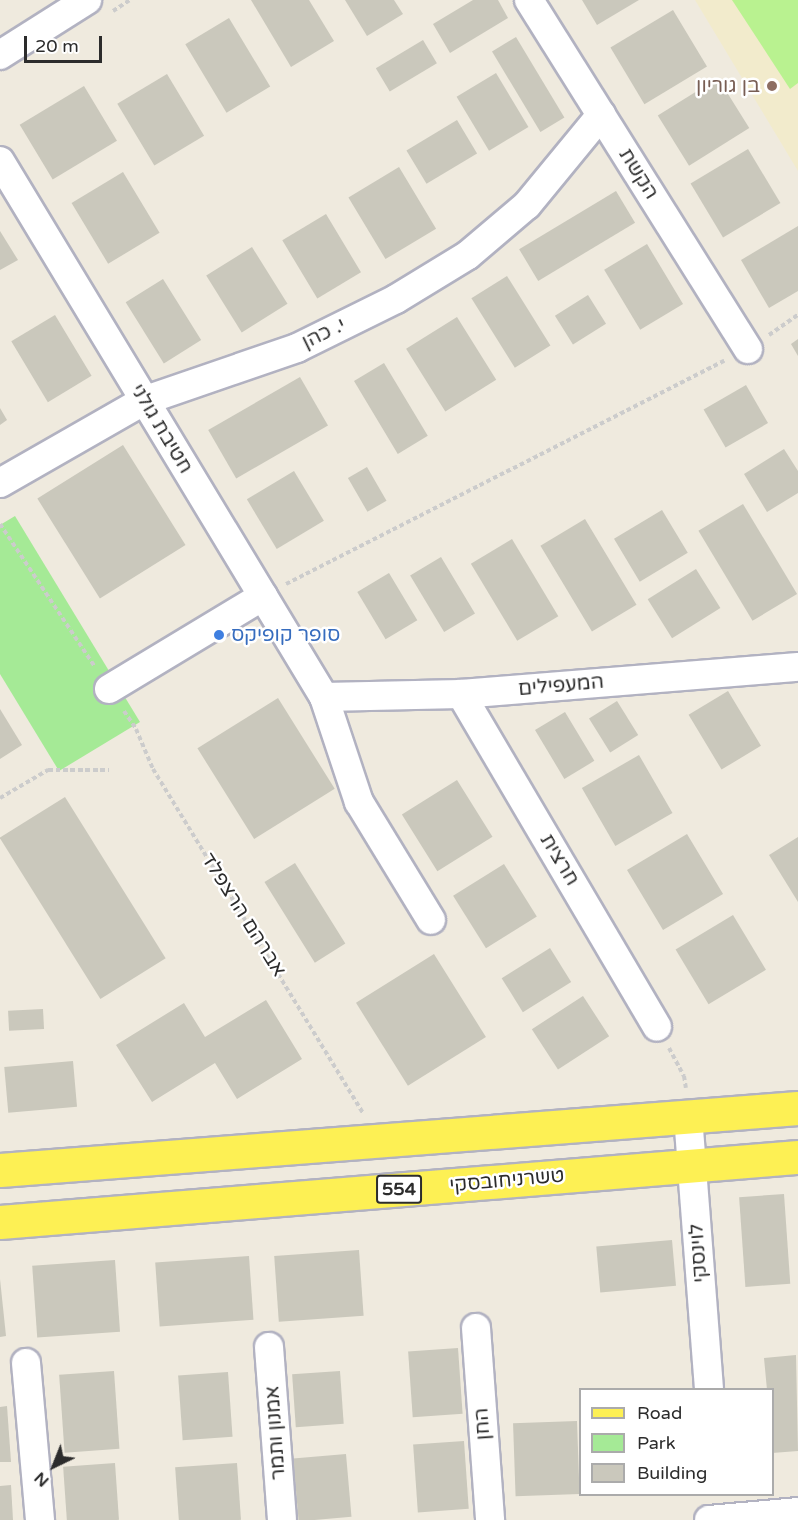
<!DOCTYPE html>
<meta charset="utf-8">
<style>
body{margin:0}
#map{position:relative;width:798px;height:1520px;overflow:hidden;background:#efeade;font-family:"Varela Round",Heebo,sans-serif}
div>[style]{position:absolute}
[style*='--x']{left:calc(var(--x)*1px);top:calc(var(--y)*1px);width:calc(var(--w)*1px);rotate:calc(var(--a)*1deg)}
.education>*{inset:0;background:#f2ebcc}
.green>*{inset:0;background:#a5ea96}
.pitch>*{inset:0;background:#b9f290}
.building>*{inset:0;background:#cac8bc;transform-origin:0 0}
.path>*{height:4px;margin-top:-2px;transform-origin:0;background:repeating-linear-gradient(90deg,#ccc 0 4.5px,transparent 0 7.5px)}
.roads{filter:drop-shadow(2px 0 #b2b2c1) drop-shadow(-2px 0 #b2b2c1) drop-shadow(0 2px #b2b2c1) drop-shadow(0 -2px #b2b2c1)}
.minor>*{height:28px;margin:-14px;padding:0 14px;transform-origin:14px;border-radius:14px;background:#fff}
.major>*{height:33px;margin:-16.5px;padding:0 16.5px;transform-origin:16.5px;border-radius:16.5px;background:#fdf054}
.dots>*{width:16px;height:16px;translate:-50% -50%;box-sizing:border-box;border:3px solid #fff;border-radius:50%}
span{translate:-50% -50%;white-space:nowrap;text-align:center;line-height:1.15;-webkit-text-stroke:5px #fff;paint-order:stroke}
.shield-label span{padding:2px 4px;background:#fff;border:2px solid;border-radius:4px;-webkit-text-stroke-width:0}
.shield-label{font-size:18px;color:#2c2c2c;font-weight:700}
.education-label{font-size:20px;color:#785e54}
.right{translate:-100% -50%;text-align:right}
.street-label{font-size:20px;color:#2c2c2c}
.shop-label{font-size:20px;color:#366cbe}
.left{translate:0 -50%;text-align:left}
.legend{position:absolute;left:579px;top:1388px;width:195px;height:108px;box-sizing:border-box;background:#fff;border:2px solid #ababab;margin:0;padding:8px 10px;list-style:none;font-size:18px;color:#2c2c2c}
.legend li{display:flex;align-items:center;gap:12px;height:30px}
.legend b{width:30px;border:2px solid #ababab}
.north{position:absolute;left:24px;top:1436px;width:60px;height:60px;-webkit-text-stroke:4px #fff;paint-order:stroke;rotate:223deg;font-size:16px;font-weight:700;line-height:24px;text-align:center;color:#2c2c2c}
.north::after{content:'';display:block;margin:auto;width:21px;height:27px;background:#2c2c2c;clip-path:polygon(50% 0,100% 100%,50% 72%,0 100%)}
.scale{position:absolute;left:24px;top:36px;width:78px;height:27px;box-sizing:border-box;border:3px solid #2c2c2c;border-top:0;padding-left:8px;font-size:18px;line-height:21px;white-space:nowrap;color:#2c2c2c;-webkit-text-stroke:4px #fff;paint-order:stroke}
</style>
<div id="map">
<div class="education">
<div style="clip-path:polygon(695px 0,798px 0,798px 171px)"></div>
</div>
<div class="green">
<div style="clip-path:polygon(15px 516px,140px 722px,59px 771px,0 674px,0 525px)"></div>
</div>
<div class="pitch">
<div style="clip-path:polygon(732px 0,798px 0,798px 83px,790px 89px)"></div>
</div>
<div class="building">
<div style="clip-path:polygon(251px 0,309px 0,334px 41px,291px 67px)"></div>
<div style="clip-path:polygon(345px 0,394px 0,403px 14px,367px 36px)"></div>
<div style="clip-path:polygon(473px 0,498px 0,508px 18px,450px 53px,433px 24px)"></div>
<div style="clip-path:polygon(582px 0,639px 0,597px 25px)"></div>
<div style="left:673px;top:10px;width:66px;height:73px;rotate:59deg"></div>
<div style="left:229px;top:18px;width:80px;height:51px;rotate:59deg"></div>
<div style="left:516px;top:37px;width:94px;height:28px;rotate:59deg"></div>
<div style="left:423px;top:40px;width:27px;height:55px;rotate:59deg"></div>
<div style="left:496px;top:73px;width:63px;height:46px;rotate:59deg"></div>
<div style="left:167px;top:74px;width:72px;height:58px;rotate:59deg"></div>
<div style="left:718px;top:78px;width:59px;height:71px;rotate:58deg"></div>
<div style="left:84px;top:86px;width:64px;height:75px;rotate:59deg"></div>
<div style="left:457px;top:120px;width:39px;height:59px;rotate:59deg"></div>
<div style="left:748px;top:149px;width:63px;height:67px;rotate:59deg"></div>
<div style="left:399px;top:167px;width:72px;height:59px;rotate:59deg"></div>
<div style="left:123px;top:172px;width:71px;height:60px;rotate:59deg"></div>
<div style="left:616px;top:191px;width:37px;height:113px;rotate:59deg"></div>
<div style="left:326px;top:214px;width:68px;height:51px;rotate:59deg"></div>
<div style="clip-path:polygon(798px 226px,798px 291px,769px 308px,741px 260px)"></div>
<div style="clip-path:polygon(0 231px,18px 260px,0 270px)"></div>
<div style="left:647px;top:244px;width:70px;height:50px;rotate:59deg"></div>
<div style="left:252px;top:247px;width:67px;height:54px;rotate:58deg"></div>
<div style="left:507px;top:276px;width:82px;height:42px;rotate:58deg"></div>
<div style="left:163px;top:279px;width:72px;height:44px;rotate:58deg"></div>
<div style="left:588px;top:295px;width:34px;height:39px;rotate:58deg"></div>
<div style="left:55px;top:315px;width:71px;height:51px;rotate:59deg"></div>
<div style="left:457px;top:317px;width:74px;height:60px;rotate:58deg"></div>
<div style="clip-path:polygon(798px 339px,798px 356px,791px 344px)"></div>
<div style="left:384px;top:363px;width:85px;height:35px;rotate:59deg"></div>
<div style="left:300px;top:377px;width:56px;height:106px;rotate:60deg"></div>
<div style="left:746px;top:385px;width:44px;height:49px;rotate:60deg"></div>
<div style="clip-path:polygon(0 408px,7px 420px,0 425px)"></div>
<div style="left:123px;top:445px;width:118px;height:101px;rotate:58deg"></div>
<div style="clip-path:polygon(784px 449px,798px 471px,798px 493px,767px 512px,744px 474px)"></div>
<div style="left:367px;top:467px;width:39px;height:22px;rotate:60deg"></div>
<div style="left:294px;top:471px;width:58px;height:55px;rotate:59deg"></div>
<div style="left:743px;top:504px;width:105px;height:52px;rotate:59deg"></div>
<div style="left:662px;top:510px;width:50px;height:56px;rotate:59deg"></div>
<div style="left:585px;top:519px;width:100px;height:52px;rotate:59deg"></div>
<div style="left:512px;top:539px;width:90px;height:48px;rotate:59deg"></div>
<div style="left:441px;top:557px;width:66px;height:36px;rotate:59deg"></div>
<div style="left:696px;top:569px;width:46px;height:57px;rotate:58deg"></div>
<div style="left:389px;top:573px;width:55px;height:37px;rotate:59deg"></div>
<div style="left:728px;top:691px;width:64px;height:46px;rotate:59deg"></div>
<div style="left:278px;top:698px;width:107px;height:95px;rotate:58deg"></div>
<div style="left:617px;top:701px;width:40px;height:33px;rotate:58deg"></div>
<div style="clip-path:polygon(0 709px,22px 745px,0 759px)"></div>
<div style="left:565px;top:712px;width:57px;height:35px;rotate:59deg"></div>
<div style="left:639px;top:755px;width:67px;height:66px;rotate:60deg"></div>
<div style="left:457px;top:780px;width:67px;height:65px;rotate:58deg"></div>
<div style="left:65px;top:797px;width:190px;height:77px;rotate:58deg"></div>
<div style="left:687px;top:834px;width:70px;height:70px;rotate:59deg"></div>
<div style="clip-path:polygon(798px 837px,798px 902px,769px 855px)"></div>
<div style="left:295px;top:863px;width:95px;height:36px;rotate:58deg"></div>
<div style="left:504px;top:864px;width:62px;height:60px;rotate:58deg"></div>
<div style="left:733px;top:915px;width:64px;height:67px;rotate:59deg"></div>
<div style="left:550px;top:948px;width:40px;height:57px;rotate:58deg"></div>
<div style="left:434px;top:954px;width:98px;height:92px;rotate:58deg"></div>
<div style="left:583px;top:996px;width:48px;height:61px;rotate:57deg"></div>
<div style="clip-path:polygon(266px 1000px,302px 1059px,237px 1099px,215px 1063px,152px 1102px,116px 1045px,184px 1003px,205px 1037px)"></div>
<div style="left:43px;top:1009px;width:20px;height:35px;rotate:87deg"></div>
<div style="left:73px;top:1061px;width:46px;height:69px;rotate:85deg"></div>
<div style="left:784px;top:1194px;width:90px;height:45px;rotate:86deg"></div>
<div style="left:672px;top:1240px;width:46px;height:76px;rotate:85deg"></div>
<div style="left:359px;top:1250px;width:66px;height:85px;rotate:86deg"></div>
<div style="left:249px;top:1256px;width:64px;height:94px;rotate:86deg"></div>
<div style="left:115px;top:1260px;width:72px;height:83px;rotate:86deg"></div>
<div style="clip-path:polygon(0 1279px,6px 1336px,0 1337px)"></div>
<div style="left:458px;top:1348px;width:66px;height:50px;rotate:86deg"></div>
<div style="clip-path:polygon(796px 1355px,798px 1451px,772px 1453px,772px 1390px,767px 1390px,764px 1358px)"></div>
<div style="left:114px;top:1371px;width:78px;height:55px;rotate:86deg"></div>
<div style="left:340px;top:1371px;width:53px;height:48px;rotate:86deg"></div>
<div style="left:228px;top:1372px;width:65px;height:50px;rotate:86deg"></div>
<div style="clip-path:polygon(7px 1406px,11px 1462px,0 1462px,0 1407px)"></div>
<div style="left:577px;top:1421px;width:73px;height:64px;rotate:88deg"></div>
<div style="left:464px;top:1441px;width:68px;height:51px;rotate:86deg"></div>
<div style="left:346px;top:1454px;width:63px;height:53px;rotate:85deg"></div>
<div style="left:115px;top:1463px;width:57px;height:52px;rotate:86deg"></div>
<div style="left:237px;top:1463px;width:57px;height:62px;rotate:86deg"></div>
<div style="clip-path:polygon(11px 1485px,13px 1520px,0 1520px,0 1486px)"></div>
</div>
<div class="path">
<div style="--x:113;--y:11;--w:20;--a:-33"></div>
<div style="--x:769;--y:335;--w:35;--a:-35"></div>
<div style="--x:0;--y:524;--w:172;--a:56.4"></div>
<div style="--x:286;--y:584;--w:492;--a:-27"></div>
<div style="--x:124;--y:711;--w:22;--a:56"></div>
<div style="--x:136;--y:729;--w:43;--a:67"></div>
<div style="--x:153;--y:769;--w:404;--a:58.6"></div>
<div style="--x:0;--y:798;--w:56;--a:-30.3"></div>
<div style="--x:48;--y:770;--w:61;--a:0"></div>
<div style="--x:669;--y:1048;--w:32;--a:62"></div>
<div style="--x:684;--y:1076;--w:12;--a:81"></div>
</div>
<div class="roads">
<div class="minor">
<div style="--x:529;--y:0;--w:412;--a:57.9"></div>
<div style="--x:0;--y:55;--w:103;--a:-32.3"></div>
<div style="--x:0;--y:161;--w:626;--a:58.85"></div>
<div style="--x:324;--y:697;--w:111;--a:71.6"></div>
<div style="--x:359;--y:802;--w:138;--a:58.6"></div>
<div style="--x:0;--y:483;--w:165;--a:-29.8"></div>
<div style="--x:143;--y:401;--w:163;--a:-19"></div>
<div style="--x:297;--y:348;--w:110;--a:-26.3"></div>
<div style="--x:396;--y:299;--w:84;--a:-31.4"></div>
<div style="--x:468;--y:255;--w:77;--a:-40.3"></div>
<div style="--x:527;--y:205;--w:117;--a:-50.6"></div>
<div style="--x:109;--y:689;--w:180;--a:-31.1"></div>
<div style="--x:461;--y:694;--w:386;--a:59.5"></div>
<div style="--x:324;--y:697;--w:137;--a:-1.3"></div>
<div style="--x:461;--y:694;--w:338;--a:-4.6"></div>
<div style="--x:688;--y:1116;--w:275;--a:85.6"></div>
<div style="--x:476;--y:1328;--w:193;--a:85.8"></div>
<div style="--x:269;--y:1347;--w:173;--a:85.7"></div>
<div style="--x:26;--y:1363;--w:158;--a:84.9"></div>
<div style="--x:709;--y:1520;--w:89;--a:-5.1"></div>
</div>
<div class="major">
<div style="--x:0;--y:1170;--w:800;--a:-4.44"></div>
<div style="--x:0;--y:1222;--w:801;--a:-4.66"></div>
</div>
</div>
<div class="dots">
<div style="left:772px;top:86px;background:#8d6e63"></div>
<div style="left:219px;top:635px;background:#3f7fe0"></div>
</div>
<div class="shield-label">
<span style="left:399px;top:1189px">554</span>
</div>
<div class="education-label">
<span class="right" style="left:760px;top:86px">בן גוריון</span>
</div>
<div class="street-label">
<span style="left:638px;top:174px;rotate:58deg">הקשת</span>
<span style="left:324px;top:334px;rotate:-26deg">י. כהן</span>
<span style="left:161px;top:429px;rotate:59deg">חטיבת גולני</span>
<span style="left:561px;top:686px;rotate:-5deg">המעפילים</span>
<span style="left:559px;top:860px;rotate:59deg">חרצית</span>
<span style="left:243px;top:915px;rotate:58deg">אברהם הרצפלד</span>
<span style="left:507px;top:1181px;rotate:-5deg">טשרניחובסקי</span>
<span style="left:699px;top:1253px;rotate:-94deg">לוינסקי</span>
<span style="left:483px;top:1424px;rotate:-94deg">החן</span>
<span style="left:276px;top:1433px;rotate:-94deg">אמנון ותמר</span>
</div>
<div class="shop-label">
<span class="left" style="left:231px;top:635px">סופר קופיקס</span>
</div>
<ul class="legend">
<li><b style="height:8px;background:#fdf054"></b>Road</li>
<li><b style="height:16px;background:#a5ea96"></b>Park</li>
<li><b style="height:16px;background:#cac8bc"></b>Building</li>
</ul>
<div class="north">N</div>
<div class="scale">20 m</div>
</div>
